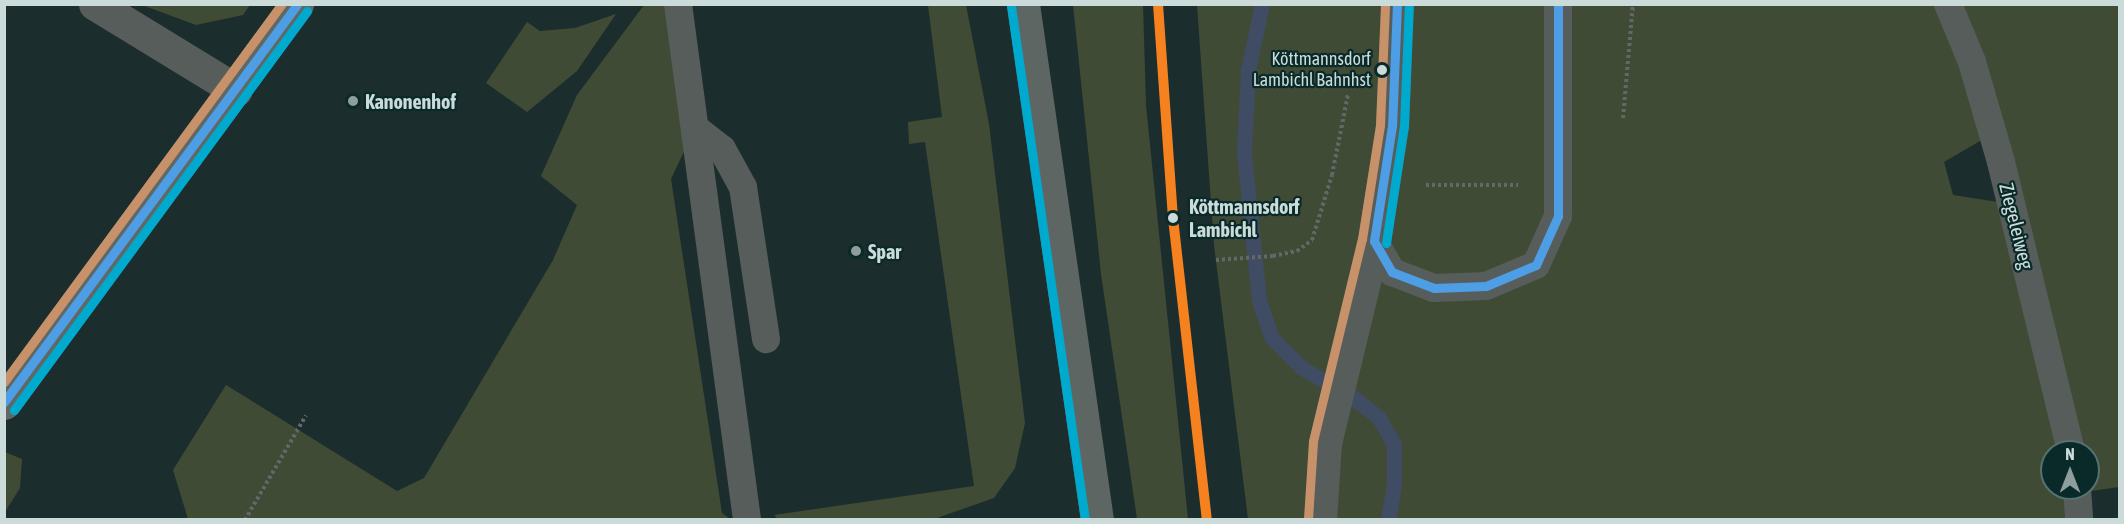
<!DOCTYPE html>
<meta charset="utf-8">
<style>
body{margin:0}
#map{position:relative;width:2124px;height:524px;overflow:hidden;background:#1c2d2d;font-family:"Asap Condensed",sans-serif}
div>[style]{position:absolute}
[style*='--x']{left:calc(var(--x)*1px);top:calc(var(--y)*1px);width:calc(var(--w)*1px);rotate:calc(var(--a)*1deg)}
.green>*{inset:0;background:#404b36}
.stream>*{height:15px;margin:-7.5px;padding:0 7.5px;transform-origin:7.5px;border-radius:7.5px;background:#3f4c63}
.path>*{height:4px;margin-top:-2px;transform-origin:0;background:repeating-linear-gradient(90deg,#626868 0 3px,transparent 0 6px)}
.lane>*{height:28px;margin:-14px;padding:0 14px;transform-origin:14px;border-radius:14px;background:#575d5b}
.street>*{height:33px;margin:-16.5px;padding:0 16.5px;transform-origin:16.5px;border-radius:16.5px;background:#575d5b}
.secondary>*{height:33px;margin:-16.5px;padding:0 16.5px;transform-origin:16.5px;border-radius:16.5px;background:#606865}
.primary>*{height:33px;margin:-16.5px;padding:0 16.5px;transform-origin:16.5px;border-radius:16.5px;background:#5d6663}
.bus-1>*{height:9px;margin:-4.5px;padding:0 4.5px;transform-origin:4.5px;border-radius:4.5px;background:#4d9ee5}
.bus-2>*{height:9px;margin:-4.5px;padding:0 4.5px;transform-origin:4.5px;border-radius:4.5px;background:#00a9ce}
.bus-3>*{height:9px;margin:-4.5px;padding:0 4.5px;transform-origin:4.5px;border-radius:4.5px;background:#c7916a}
.rail-1>*{height:10px;margin:-5px;padding:0 5px;transform-origin:5px;border-radius:5px;background:#f5821f}
.dots>*{width:16px;height:16px;translate:-50% -50%;box-sizing:border-box;border:3px solid #0a2a29;border-radius:50%}
span{translate:-50% -50%;white-space:nowrap;text-align:center;line-height:1.15;-webkit-text-stroke:4.5px #0a2a29;paint-order:stroke}
.bus-label{font-size:18px;color:#cadbda}
.right{translate:-100% -50%;text-align:right}
.poi-label{font-size:20px;color:#cadbda;font-weight:700}
.left{translate:0 -50%;text-align:left}
.stop-label{font-size:20px;color:#cadbda;font-weight:700}
.street-label{font-size:20px;color:#cadbda}
.frame{position:absolute;inset:0;border:6px solid #cadbda;pointer-events:none}
.north{position:absolute;left:2040px;top:440px;width:60px;height:60px;box-sizing:border-box;background:#0a2a29;border:2px solid #577170;border-radius:50%;rotate:0deg;font-size:16px;font-weight:700;line-height:24px;text-align:center;color:#cadbda}
.north::after{content:'';display:block;margin:auto;width:21px;height:27px;background:#8d9e9d;clip-path:polygon(50% 0,100% 100%,50% 72%,0 100%)}
</style>
<div id="map">
<div class="green">
<div style="clip-path:polygon(142px 5px,250px 5px,243px 15px,196px 25px)"></div>
<div style="clip-path:polygon(644px 5px,678px 5px,695px 128px,671px 179px,722px 513px,730px 519px,188px 519px,173px 470px,226px 385px,397px 491px,424px 478px,553px 260px,577px 205px,541px 176px,577px 95px)"></div>
<div style="clip-path:polygon(928px 5px,966px 5px,989px 124px,1025px 423px,1015px 468px,994px 498px,934px 519px,778px 519px,774px 515px,974px 486px,925px 142px,909px 144px,908px 122px,942px 117px)"></div>
<div style="clip-path:polygon(1073px 5px,1143px 5px,1146px 105px,1188px 519px,1137px 519px,1101px 274px)"></div>
<div style="clip-path:polygon(evenodd,1197px 5px,2119px 5px,2119px 487px,2078px 493px,2079px 520px,1248px 519px,1214px 245px,1197px 5px,1992px 134px,2011px 204px,1953px 195px,1944px 162px,1992px 134px,1197px 5px,2052px 452px,2088px 452px,2088px 488px,2052px 488px,2052px 452px)"></div>
<div style="clip-path:polygon(616px 14px,577px 71px,527px 112px,486px 83px,527px 22px,540px 31px,575px 28px)"></div>
<div style="clip-path:polygon(5px 452px,22px 459px,20px 488px,5px 512px)"></div>
</div>
<div class="stream">
<div style="--x:1262;--y:4;--w:67;--a:102"></div>
<div style="--x:1248;--y:70;--w:83;--a:92.8"></div>
<div style="--x:1244;--y:153;--w:149;--a:84.2"></div>
<div style="--x:1259;--y:301;--w:39;--a:71"></div>
<div style="--x:1272;--y:338;--w:42;--a:45"></div>
<div style="--x:1302;--y:368;--w:55;--a:29.4"></div>
<div style="--x:1350;--y:395;--w:37;--a:38"></div>
<div style="--x:1379;--y:418;--w:30;--a:60"></div>
<div style="--x:1394;--y:444;--w:41;--a:90"></div>
<div style="--x:1394;--y:485;--w:36;--a:100"></div>
</div>
<div class="path">
<div style="--x:1623;--y:118;--w:114;--a:-85"></div>
<div style="--x:1426;--y:185;--w:92;--a:0"></div>
<div style="--x:1216;--y:260;--w:57;--a:-4"></div>
<div style="--x:1273;--y:256;--w:25;--a:-12"></div>
<div style="--x:1297;--y:251;--w:19;--a:-36"></div>
<div style="--x:1312;--y:240;--w:68;--a:-72.9"></div>
<div style="--x:1332;--y:175;--w:83;--a:-78.8"></div>
<div style="--x:245;--y:520;--w:121;--a:-59.8"></div>
</div>
<div class="lane">
<div style="--x:678;--y:4;--w:521;--a:82.38"></div>
<div style="--x:1948;--y:4;--w:63;--a:67.5"></div>
<div style="--x:1972;--y:62;--w:104;--a:73.8"></div>
<div style="--x:2001;--y:162;--w:298;--a:76.4"></div>
<div style="--x:695;--y:128;--w:34;--a:38"></div>
<div style="--x:722;--y:149;--w:43;--a:61.1"></div>
<div style="--x:743;--y:187;--w:154;--a:81.4"></div>
<div style="--x:1374;--y:241;--w:36;--a:60"></div>
<div style="--x:1392;--y:272;--w:45;--a:20.9"></div>
<div style="--x:1434;--y:288;--w:52;--a:-2.2"></div>
<div style="--x:1486;--y:286;--w:54;--a:-22.8"></div>
<div style="--x:1536;--y:265;--w:54;--a:-65.8"></div>
<div style="--x:1558;--y:216;--w:212;--a:-90"></div>
<div style="--x:2077;--y:488;--w:32;--a:86"></div>
</div>
<div class="street">
<div style="--x:95;--y:4;--w:165;--a:31.4"></div>
<div style="--x:1320;--y:520;--w:77;--a:-86.3"></div>
<div style="--x:1325;--y:443;--w:208;--a:-76.4"></div>
<div style="--x:1374;--y:241;--w:116;--a:-81.1"></div>
<div style="--x:1392;--y:126;--w:122;--a:-87.7"></div>
</div>
<div class="secondary">
<div style="--x:4;--y:403;--w:495;--a:-53.7"></div>
</div>
<div class="primary">
<div style="--x:1023;--y:4;--w:521;--a:81.84"></div>
</div>
<div class="bus-1">
<div style="--x:1397;--y:4;--w:122;--a:92.3"></div>
<div style="--x:1392;--y:126;--w:116;--a:98.9"></div>
<div style="--x:1374;--y:241;--w:36;--a:60"></div>
<div style="--x:1392;--y:272;--w:45;--a:20.9"></div>
<div style="--x:1434;--y:288;--w:52;--a:-2.2"></div>
<div style="--x:1486;--y:286;--w:54;--a:-22.8"></div>
<div style="--x:1536;--y:265;--w:54;--a:-65.8"></div>
<div style="--x:1558;--y:216;--w:212;--a:-90"></div>
<div style="--x:4;--y:402;--w:494;--a:-53.6"></div>
</div>
<div class="bus-2">
<div style="--x:1011;--y:6;--w:519;--a:81.81"></div>
<div style="--x:1386;--y:243;--w:118;--a:-81.3"></div>
<div style="--x:1404;--y:126;--w:122;--a:-87.7"></div>
<div style="--x:14;--y:410;--w:495;--a:-53.7"></div>
</div>
<div class="bus-3">
<div style="--x:4;--y:382;--w:469;--a:-53.7"></div>
<div style="--x:1308;--y:519;--w:78;--a:-86.3"></div>
<div style="--x:1313;--y:441;--w:208;--a:-76.4"></div>
<div style="--x:1362;--y:239;--w:115;--a:-81"></div>
<div style="--x:1380;--y:125;--w:121;--a:-87.6"></div>
</div>
<div class="rail-1">
<div style="--x:1158;--y:4;--w:215;--a:86"></div>
<div style="--x:1173;--y:218;--w:304;--a:83.6"></div>
</div>
<div class="dots">
<div style="left:1382px;top:70px;background:#cadbda"></div>
<div style="left:353px;top:101px;background:#8d9e9d"></div>
<div style="left:1173px;top:218px;background:#cadbda"></div>
<div style="left:856px;top:251px;background:#8d9e9d"></div>
</div>
<div class="bus-label">
<span class="right" style="left:1371px;top:70px">Köttmannsdorf<br>Lambichl Bahnhst</span>
</div>
<div class="poi-label">
<span class="left" style="left:365px;top:101px">Kanonenhof</span>
<span class="left" style="left:868px;top:251px">Spar</span>
</div>
<div class="stop-label">
<span class="left" style="left:1189px;top:218px">Köttmannsdorf<br>Lambichl</span>
</div>
<div class="street-label">
<span style="left:2017px;top:226px;rotate:76deg">Ziegeleiweg</span>
</div>
<div class="frame"></div>
<div class="north">N</div>
</div>
